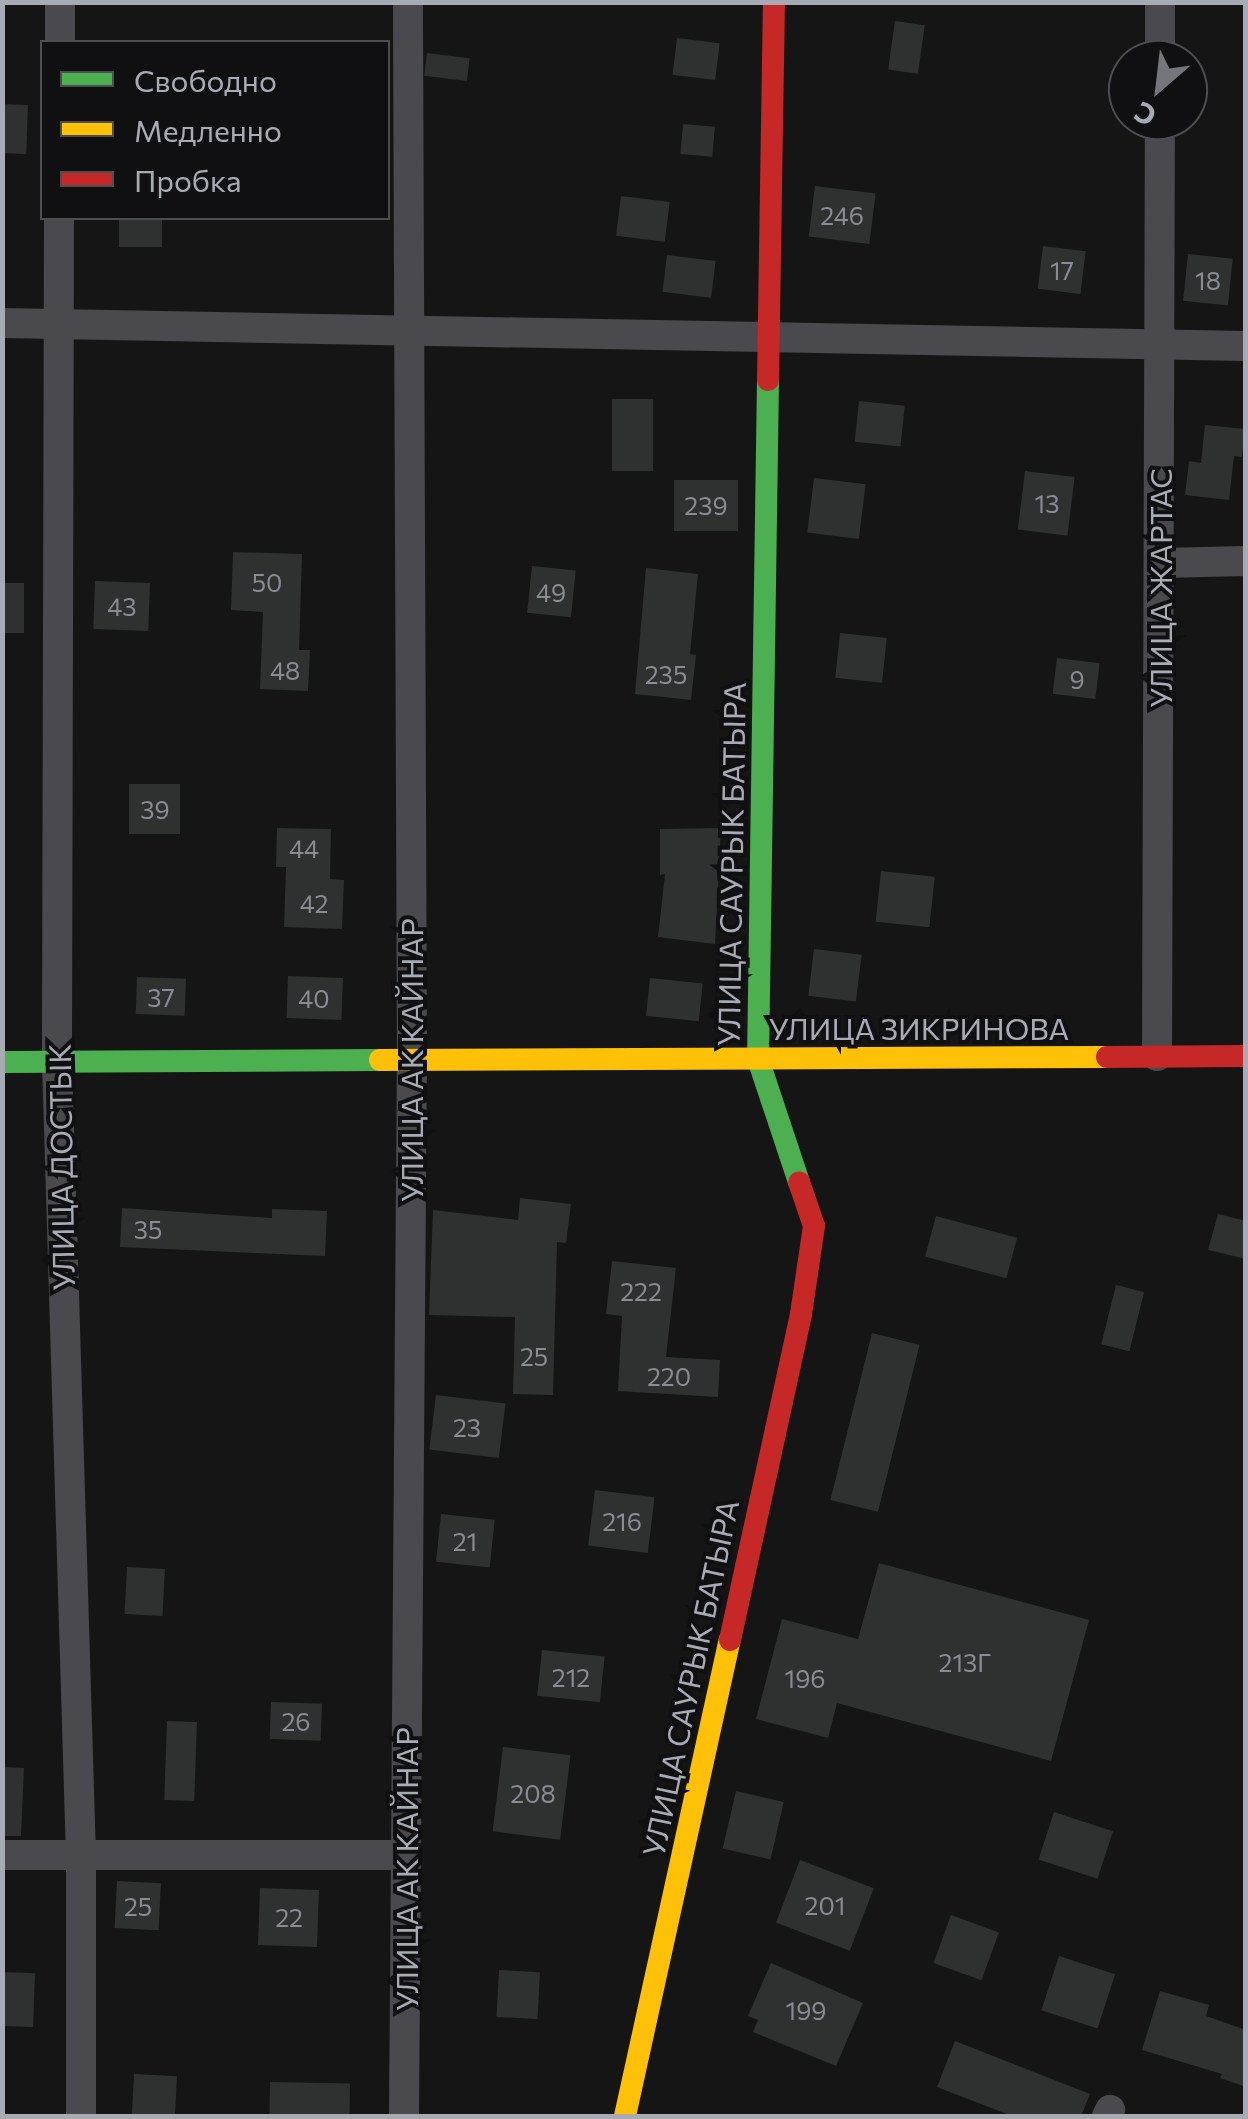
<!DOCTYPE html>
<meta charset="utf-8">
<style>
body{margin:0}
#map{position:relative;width:1248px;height:2119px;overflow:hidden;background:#151515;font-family:Commissioner,sans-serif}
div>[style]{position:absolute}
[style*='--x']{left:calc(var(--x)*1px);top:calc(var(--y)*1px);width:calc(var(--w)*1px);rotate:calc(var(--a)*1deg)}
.building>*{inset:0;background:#2f3030;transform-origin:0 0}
.street>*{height:30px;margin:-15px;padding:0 15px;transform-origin:15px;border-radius:15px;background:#4a4a4e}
.fast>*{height:22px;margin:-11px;padding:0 11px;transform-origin:11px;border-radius:11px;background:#4caf50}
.slow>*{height:22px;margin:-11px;padding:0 11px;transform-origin:11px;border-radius:11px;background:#ffc107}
.jam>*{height:22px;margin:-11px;padding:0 11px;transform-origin:11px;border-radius:11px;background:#c62828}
span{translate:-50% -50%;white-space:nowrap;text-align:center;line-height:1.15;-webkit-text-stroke:8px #100f11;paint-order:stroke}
.number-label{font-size:25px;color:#8a8c93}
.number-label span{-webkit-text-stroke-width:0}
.street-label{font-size:30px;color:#a8abb4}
.frame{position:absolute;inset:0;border:5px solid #a8abb4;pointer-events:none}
.legend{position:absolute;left:40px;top:40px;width:350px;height:180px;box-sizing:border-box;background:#100f11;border:2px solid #4d4d52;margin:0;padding:12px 18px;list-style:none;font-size:30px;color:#a8abb4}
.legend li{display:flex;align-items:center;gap:20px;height:50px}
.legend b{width:50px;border:2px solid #4d4d52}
.north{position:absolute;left:1108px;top:40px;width:100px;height:100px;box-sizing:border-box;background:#100f11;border:2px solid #4d4d52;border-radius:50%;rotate:208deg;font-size:28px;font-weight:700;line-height:40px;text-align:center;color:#a8abb4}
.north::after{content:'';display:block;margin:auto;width:35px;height:45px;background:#75767c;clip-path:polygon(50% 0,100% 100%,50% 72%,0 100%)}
</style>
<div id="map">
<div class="building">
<div style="left:895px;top:21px;width:30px;height:49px;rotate:8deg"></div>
<div style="left:677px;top:38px;width:43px;height:37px;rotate:7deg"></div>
<div style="left:427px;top:53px;width:43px;height:23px;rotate:7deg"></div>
<div style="left:2px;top:104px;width:26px;height:49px;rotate:2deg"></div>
<div style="left:683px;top:124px;width:32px;height:30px;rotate:5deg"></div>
<div style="left:815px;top:186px;width:61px;height:51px;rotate:7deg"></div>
<div style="left:621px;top:196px;width:49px;height:40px;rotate:7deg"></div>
<div style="left:119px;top:218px;width:43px;height:29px"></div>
<div style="left:1043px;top:246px;width:43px;height:43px;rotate:7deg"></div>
<div style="left:1188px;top:254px;width:45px;height:47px;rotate:6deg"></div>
<div style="left:667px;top:255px;width:49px;height:37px;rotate:7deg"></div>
<div style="left:653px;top:399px;width:72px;height:41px;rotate:90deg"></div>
<div style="left:859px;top:401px;width:46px;height:41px;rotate:6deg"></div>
<div style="clip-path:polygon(1205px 425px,1245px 429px,1242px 457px,1234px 456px,1229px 500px,1185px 495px,1189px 461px,1201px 463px)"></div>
<div style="left:1025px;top:471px;width:50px;height:59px;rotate:7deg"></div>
<div style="left:814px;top:478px;width:52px;height:55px;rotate:7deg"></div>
<div style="left:674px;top:480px;width:64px;height:51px"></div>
<div style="clip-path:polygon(233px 552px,302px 554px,299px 650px,310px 650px,308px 691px,260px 689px,263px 612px,231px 610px)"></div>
<div style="left:532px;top:566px;width:44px;height:47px;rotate:6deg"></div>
<div style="clip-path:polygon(646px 568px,698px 574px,690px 654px,696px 655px,691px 700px,635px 694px)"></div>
<div style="left:95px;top:581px;width:55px;height:48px;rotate:2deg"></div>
<div style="left:2px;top:583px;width:22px;height:50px"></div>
<div style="left:840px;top:633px;width:47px;height:45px;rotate:6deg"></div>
<div style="left:1057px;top:658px;width:43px;height:36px;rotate:7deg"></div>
<div style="left:129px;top:784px;width:51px;height:50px"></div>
<div style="clip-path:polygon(277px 828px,331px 829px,330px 879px,344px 880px,342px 929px,284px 927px,286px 867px,276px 867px)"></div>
<div style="clip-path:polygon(721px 828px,715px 944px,658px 937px,665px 874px,660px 875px,660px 829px)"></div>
<div style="left:881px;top:871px;width:54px;height:51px;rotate:6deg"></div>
<div style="left:814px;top:949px;width:48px;height:47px;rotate:7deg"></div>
<div style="left:288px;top:976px;width:55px;height:42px;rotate:2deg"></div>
<div style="left:137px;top:977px;width:49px;height:37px;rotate:2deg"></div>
<div style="left:650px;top:978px;width:53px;height:38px;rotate:6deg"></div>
<div style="clip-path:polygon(520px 1198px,571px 1204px,566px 1243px,557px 1242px,553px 1395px,513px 1394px,515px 1317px,429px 1315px,433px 1210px,518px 1220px)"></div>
<div style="clip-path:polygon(122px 1208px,272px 1218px,272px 1209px,327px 1211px,325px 1256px,120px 1247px)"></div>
<div style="clip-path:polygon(1218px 1214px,1246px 1221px,1246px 1259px,1208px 1250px)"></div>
<div style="left:936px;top:1216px;width:84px;height:42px;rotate:15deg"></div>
<div style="clip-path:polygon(612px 1261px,676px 1268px,666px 1357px,720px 1360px,718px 1397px,618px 1391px,622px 1316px,606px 1314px)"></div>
<div style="left:1116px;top:1285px;width:29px;height:61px;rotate:14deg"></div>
<div style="left:872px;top:1333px;width:49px;height:172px;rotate:14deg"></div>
<div style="left:436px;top:1395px;width:70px;height:55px;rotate:7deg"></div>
<div style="left:595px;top:1490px;width:60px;height:56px;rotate:7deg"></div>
<div style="left:441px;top:1514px;width:54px;height:48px;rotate:6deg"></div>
<div style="clip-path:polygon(879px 1563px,1089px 1620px,1051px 1761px,837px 1703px,828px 1738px,756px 1719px,782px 1619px,858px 1639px)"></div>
<div style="left:127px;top:1567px;width:38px;height:47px;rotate:3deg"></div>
<div style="left:542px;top:1650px;width:63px;height:46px;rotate:6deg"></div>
<div style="left:271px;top:1702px;width:51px;height:37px;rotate:2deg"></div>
<div style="left:167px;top:1721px;width:30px;height:79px;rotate:2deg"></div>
<div style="left:503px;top:1747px;width:68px;height:85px;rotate:7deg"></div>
<div style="clip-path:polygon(2px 1767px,24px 1768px,21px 1836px,2px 1836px)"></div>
<div style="left:736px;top:1791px;width:49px;height:59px;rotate:13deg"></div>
<div style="left:1054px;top:1812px;width:62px;height:50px;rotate:18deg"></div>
<div style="left:800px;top:1860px;width:79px;height:67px;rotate:21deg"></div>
<div style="left:117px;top:1881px;width:44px;height:47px;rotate:3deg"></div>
<div style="left:260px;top:1888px;width:59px;height:57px;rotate:2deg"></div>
<div style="left:951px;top:1915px;width:51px;height:51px;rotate:20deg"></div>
<div style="left:1059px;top:1956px;width:59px;height:57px;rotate:18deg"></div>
<div style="clip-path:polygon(771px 1963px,863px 2003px,836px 2066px,753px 2032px,758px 2020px,748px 2016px)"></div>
<div style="left:499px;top:1970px;width:41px;height:47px;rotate:3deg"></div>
<div style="left:2px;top:1972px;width:33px;height:54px;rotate:2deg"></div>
<div style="clip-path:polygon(1160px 1991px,1209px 2005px,1206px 2016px,1246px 2030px,1246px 2087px,1220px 2078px,1222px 2074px,1142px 2050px)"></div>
<div style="clip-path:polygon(955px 2041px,1090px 2094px,1081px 2116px,1012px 2116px,937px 2087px)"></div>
<div style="left:134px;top:2074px;width:43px;height:42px;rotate:3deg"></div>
<div style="left:270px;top:2082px;width:80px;height:34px;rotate:1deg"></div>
</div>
<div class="street">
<div style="--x:1160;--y:2;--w:58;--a:90"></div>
<div style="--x:60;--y:42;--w:40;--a:-90"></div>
<div style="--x:59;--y:218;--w:844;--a:90.14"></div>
<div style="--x:57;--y:1062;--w:793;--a:88.27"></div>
<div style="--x:81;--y:1855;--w:261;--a:90"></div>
<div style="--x:2;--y:323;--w:1244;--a:1.06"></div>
<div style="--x:1161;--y:563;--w:85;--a:-1.3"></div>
<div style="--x:1157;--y:1056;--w:936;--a:-89.82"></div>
<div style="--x:2;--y:1855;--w:404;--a:0"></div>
<div style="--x:404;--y:2116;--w:1056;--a:-89.57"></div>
<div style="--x:412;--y:1060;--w:1058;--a:-90.22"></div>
<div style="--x:1107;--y:2116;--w:7;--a:-63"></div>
</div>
<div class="fast">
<div style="--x:768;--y:380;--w:679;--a:90.84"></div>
<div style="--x:758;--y:1059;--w:130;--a:71.6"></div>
<div style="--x:2;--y:1062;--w:378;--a:-0.3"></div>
</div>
<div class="slow">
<div style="--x:380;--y:1060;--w:727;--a:-0.24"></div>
<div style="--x:625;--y:2116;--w:487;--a:-77.6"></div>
</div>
<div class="jam">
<div style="--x:768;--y:380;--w:378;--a:-89.1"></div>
<div style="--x:1107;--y:1057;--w:139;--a:-0.4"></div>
<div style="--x:730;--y:1640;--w:334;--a:-77.7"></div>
<div style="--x:801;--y:1314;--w:89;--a:-81.6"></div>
<div style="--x:814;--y:1226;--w:46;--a:-108.8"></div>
</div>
<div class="number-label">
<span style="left:842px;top:215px">246</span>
<span style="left:1062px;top:270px">17</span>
<span style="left:1208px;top:280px">18</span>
<span style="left:1047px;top:503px">13</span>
<span style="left:706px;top:505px">239</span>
<span style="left:267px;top:582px">50</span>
<span style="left:551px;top:592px">49</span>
<span style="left:122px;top:606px">43</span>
<span style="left:285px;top:670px">48</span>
<span style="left:666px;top:674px">235</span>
<span style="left:1077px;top:679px">9</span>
<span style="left:155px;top:809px">39</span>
<span style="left:304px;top:848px">44</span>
<span style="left:314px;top:903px">42</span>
<span style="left:161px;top:997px">37</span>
<span style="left:314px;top:998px">40</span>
<span style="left:148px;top:1229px">35</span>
<span style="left:641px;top:1291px">222</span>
<span style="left:534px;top:1356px">25</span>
<span style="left:669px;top:1376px">220</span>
<span style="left:467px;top:1427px">23</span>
<span style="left:622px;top:1521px">216</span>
<span style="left:465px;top:1541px">21</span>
<span style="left:965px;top:1662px">213Г</span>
<span style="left:571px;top:1677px">212</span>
<span style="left:805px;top:1678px">196</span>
<span style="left:296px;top:1721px">26</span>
<span style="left:533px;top:1793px">208</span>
<span style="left:825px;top:1905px">201</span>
<span style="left:138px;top:1906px">25</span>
<span style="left:289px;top:1917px">22</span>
<span style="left:806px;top:2010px">199</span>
</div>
<div class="street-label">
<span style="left:1160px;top:588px;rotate:-90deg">УЛИЦА ЖАРТАС</span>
<span style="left:731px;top:864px;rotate:-89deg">УЛИЦА САУРЫК БАТЫРА</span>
<span style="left:919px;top:1028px">УЛИЦА ЗИКРИНОВА</span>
<span style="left:411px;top:1060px;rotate:-90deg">УЛИЦА АК КАЙНАР</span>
<span style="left:61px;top:1167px;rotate:-91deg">УЛИЦА ДОСТЫК</span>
<span style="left:690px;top:1678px;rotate:-78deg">УЛИЦА САУРЫК БАТЫРА</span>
<span style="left:406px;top:1869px;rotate:-90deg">УЛИЦА АК КАЙНАР</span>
</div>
<div class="frame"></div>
<ul class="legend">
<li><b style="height:12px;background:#4caf50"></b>Свободно</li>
<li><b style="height:12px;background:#ffc107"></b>Медленно</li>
<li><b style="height:12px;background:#c62828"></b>Пробка</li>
</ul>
<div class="north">С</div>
</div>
